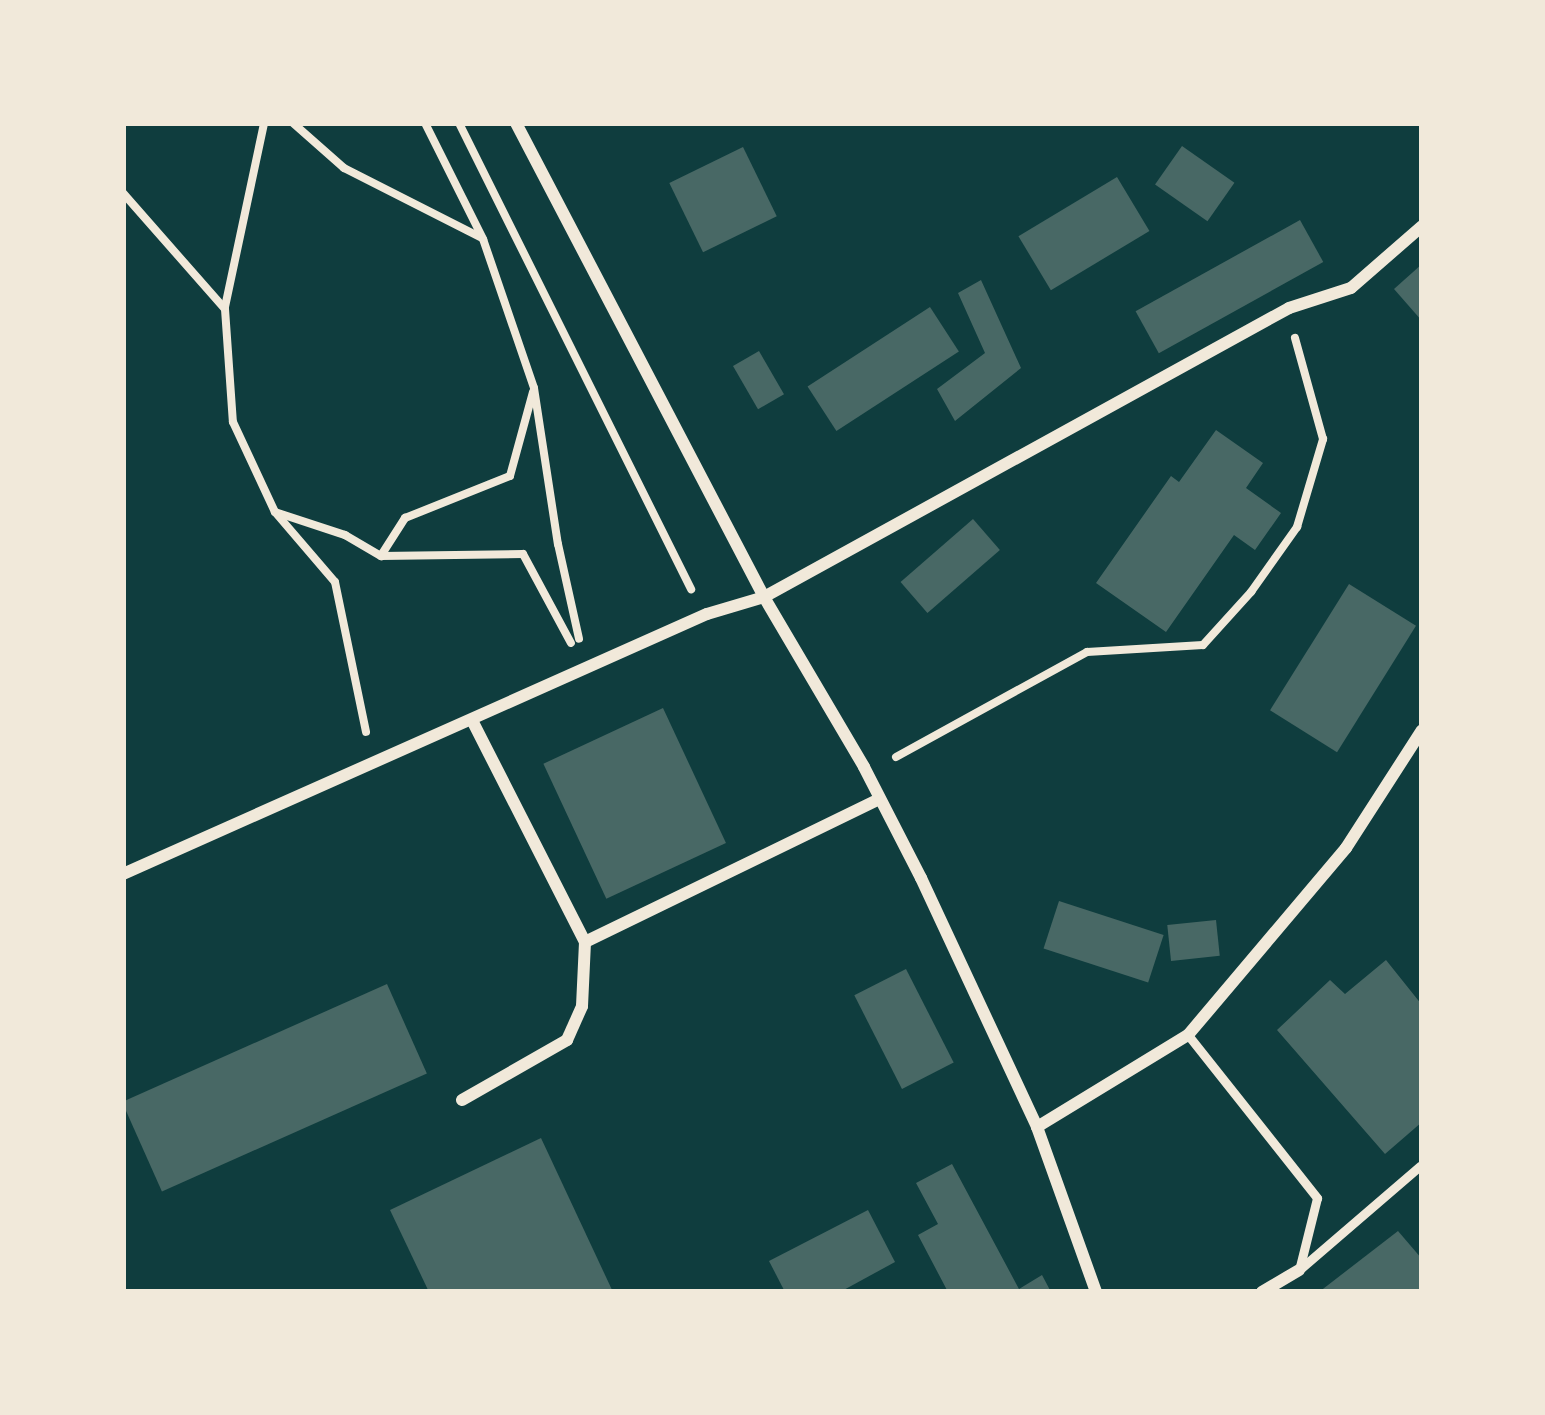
<!DOCTYPE html>
<style>
body{margin:0}
#map{position:relative;width:1545px;height:1415px;overflow:hidden;background:#0f3d3e;font-family:"Varela Round",sans-serif}
div>[style]{position:absolute}
[style*='--x']{left:calc(var(--x)*1px);top:calc(var(--y)*1px);width:calc(var(--w)*1px);rotate:calc(var(--a)*1deg)}
.building>*{inset:0;background:#486865;transform-origin:0 0}
.path>*{height:8px;margin:-4px;padding:0 4px;transform-origin:4px;border-radius:4px;background:#f1e9da}
.service>*{height:9px;margin:-4.5px;padding:0 4.5px;transform-origin:4.5px;border-radius:4.5px;background:#f1e9da}
.minor>*{height:12px;margin:-6px;padding:0 6px;transform-origin:6px;border-radius:6px;background:#f1e9da}
span{translate:-50% -50%;white-space:nowrap;text-align:center;line-height:1.15;-webkit-text-stroke:9px #f1e9da;paint-order:stroke}
.frame{position:absolute;inset:0;border:126px solid #f1e9da;pointer-events:none}
</style>
<div id="map">
<div class="building">
<div style="left:1182px;top:146px;width:64px;height:47px;rotate:35deg"></div>
<div style="left:743px;top:147px;width:77px;height:82px;rotate:64deg"></div>
<div style="left:1117px;top:177px;width:63px;height:115px;rotate:59deg"></div>
<div style="left:1300px;top:220px;width:48px;height:188px;rotate:61deg"></div>
<div style="clip-path:polygon(1422px 264px,1422px 321px,1394px 289px)"></div>
<div style="clip-path:polygon(981px 280px,1021px 368px,955px 421px,937px 389px,985px 353px,958px 293px)"></div>
<div style="left:930px;top:307px;width:53px;height:146px;rotate:57deg"></div>
<div style="left:759px;top:351px;width:50px;height:30px;rotate:60deg"></div>
<div style="clip-path:polygon(1216px 430px,1263px 463px,1246px 488px,1281px 513px,1255px 550px,1234px 535px,1166px 632px,1096px 583px,1171px 476px,1179px 482px)"></div>
<div style="left:973px;top:519px;width:41px;height:96px;rotate:49deg"></div>
<div style="left:1349px;top:584px;width:79px;height:149px;rotate:32deg"></div>
<div style="left:663px;top:708px;width:149px;height:132px;rotate:65deg"></div>
<div style="left:1059px;top:901px;width:110px;height:50px;rotate:18deg"></div>
<div style="left:1216px;top:920px;width:36px;height:49px;rotate:84deg"></div>
<div style="clip-path:polygon(1386px 960px,1422px 1005px,1422px 1122px,1385px 1154px,1277px 1030px,1330px 980px,1345px 994px)"></div>
<div style="left:906px;top:969px;width:105px;height:58px;rotate:63deg"></div>
<div style="left:387px;top:984px;width:98px;height:290px;rotate:66deg"></div>
<div style="clip-path:polygon(541px 1138px,613px 1292px,429px 1292px,390px 1210px)"></div>
<div style="clip-path:polygon(952px 1164px,1019px 1289px,1042px 1275px,1051px 1292px,948px 1292px,918px 1235px,938px 1224px,916px 1183px)"></div>
<div style="clip-path:polygon(868px 1210px,895px 1262px,840px 1292px,785px 1292px,769px 1261px)"></div>
<div style="clip-path:polygon(1398px 1231px,1422px 1259px,1422px 1292px,1319px 1292px)"></div>
</div>
<div class="path">
<div style="--x:293;--y:123;--w:68;--a:41.4"></div>
<div style="--x:344;--y:168;--w:153;--a:26.9"></div>
<div style="--x:425;--y:123;--w:130;--a:63.4"></div>
<div style="--x:483;--y:239;--w:157;--a:71.1"></div>
<div style="--x:534;--y:388;--w:158;--a:81.3"></div>
<div style="--x:558;--y:544;--w:97;--a:77.5"></div>
<div style="--x:459;--y:123;--w:521;--a:63.53"></div>
<div style="--x:123;--y:193;--w:154;--a:48.7"></div>
<div style="--x:225;--y:309;--w:113;--a:86"></div>
<div style="--x:233;--y:422;--w:99;--a:65"></div>
<div style="--x:275;--y:512;--w:92;--a:49.4"></div>
<div style="--x:335;--y:582;--w:153;--a:78.3"></div>
<div style="--x:225;--y:307;--w:188;--a:-78"></div>
<div style="--x:275;--y:512;--w:74;--a:18.2"></div>
<div style="--x:345;--y:535;--w:42;--a:30.3"></div>
<div style="--x:381;--y:556;--w:142;--a:-0.8"></div>
<div style="--x:523;--y:554;--w:101;--a:61.7"></div>
<div style="--x:382;--y:554;--w:43;--a:-57.4"></div>
<div style="--x:405;--y:518;--w:113;--a:-21.8"></div>
<div style="--x:510;--y:476;--w:87;--a:-74.7"></div>
<div style="--x:896;--y:757;--w:218;--a:-28.8"></div>
<div style="--x:1087;--y:652;--w:116;--a:-3.5"></div>
<div style="--x:1203;--y:645;--w:72;--a:-47.8"></div>
<div style="--x:1251;--y:592;--w:80;--a:-54.7"></div>
<div style="--x:1297;--y:527;--w:92;--a:-73.5"></div>
<div style="--x:1323;--y:439;--w:105;--a:-105.5"></div>
</div>
<div class="service">
<div style="--x:1188;--y:1035;--w:208;--a:51.6"></div>
<div style="--x:1317;--y:1198;--w:74;--a:104"></div>
<div style="--x:1299;--y:1270;--w:160;--a:-40.7"></div>
</div>
<div class="minor">
<div style="--x:516;--y:123;--w:535;--a:62.38"></div>
<div style="--x:764;--y:597;--w:197;--a:59.5"></div>
<div style="--x:864;--y:767;--w:125;--a:62.8"></div>
<div style="--x:921;--y:878;--w:275;--a:65"></div>
<div style="--x:1037;--y:1127;--w:175;--a:70.3"></div>
<div style="--x:123;--y:874;--w:639;--a:-24"></div>
<div style="--x:707;--y:614;--w:59;--a:-16.6"></div>
<div style="--x:764;--y:597;--w:599;--a:-28.83"></div>
<div style="--x:1289;--y:308;--w:65;--a:-17.9"></div>
<div style="--x:1351;--y:288;--w:94;--a:-41.1"></div>
<div style="--x:585;--y:942;--w:327;--a:-25.9"></div>
<div style="--x:462;--y:1100;--w:121;--a:-29.7"></div>
<div style="--x:567;--y:1040;--w:37;--a:-66"></div>
<div style="--x:582;--y:1006;--w:64;--a:-87.3"></div>
<div style="--x:585;--y:942;--w:249;--a:-117"></div>
<div style="--x:1037;--y:1127;--w:177;--a:-31.4"></div>
<div style="--x:1188;--y:1035;--w:245;--a:-49.8"></div>
<div style="--x:1346;--y:848;--w:140;--a:-57.2"></div>
<div style="--x:1262;--y:1292;--w:43;--a:-30.7"></div>
</div>
<div class="frame"></div>
</div>
